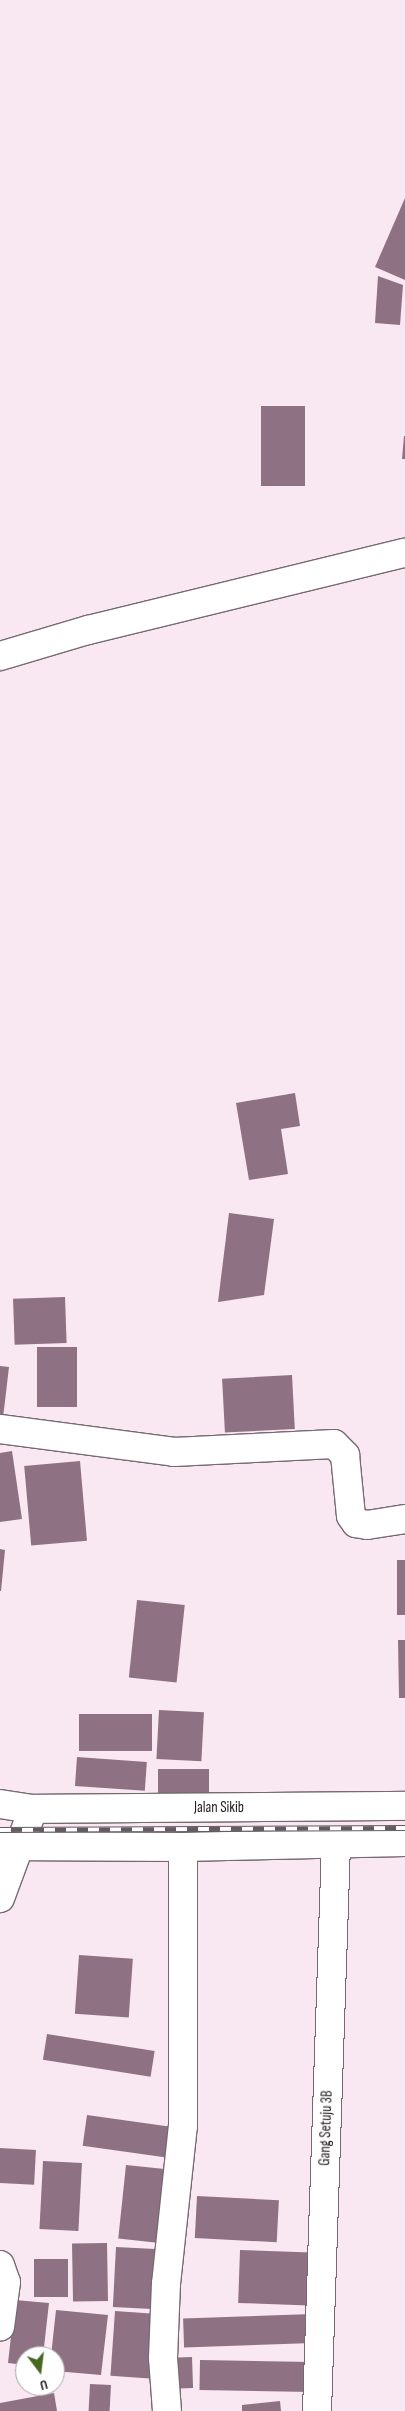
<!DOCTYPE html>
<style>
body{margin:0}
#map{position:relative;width:405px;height:2411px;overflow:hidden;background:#f9e8f2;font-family:"Sofia Sans Condensed",sans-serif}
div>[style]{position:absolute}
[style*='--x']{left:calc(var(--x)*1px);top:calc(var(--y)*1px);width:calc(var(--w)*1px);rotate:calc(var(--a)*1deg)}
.building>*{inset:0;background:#8e7283;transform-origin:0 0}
.roads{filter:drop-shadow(1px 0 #776871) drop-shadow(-1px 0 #776871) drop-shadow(0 1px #776871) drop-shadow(0 -1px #776871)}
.minor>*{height:28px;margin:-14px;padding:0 14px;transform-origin:14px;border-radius:14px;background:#fff}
.rail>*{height:5.5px;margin-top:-2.75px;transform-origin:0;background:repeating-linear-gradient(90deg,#fff 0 11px,#645b61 0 22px);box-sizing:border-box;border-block:1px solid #645b61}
span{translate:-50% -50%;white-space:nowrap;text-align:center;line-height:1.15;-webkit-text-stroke:4px #fff;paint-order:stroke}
.street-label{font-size:15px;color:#201a1e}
.north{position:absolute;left:15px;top:2346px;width:50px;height:50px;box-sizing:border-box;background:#fff;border:1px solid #a6a3a5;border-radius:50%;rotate:165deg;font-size:14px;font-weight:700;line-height:20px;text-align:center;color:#201a1e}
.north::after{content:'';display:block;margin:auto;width:18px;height:22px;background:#466820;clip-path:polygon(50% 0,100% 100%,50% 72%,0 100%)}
</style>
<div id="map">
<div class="building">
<div style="clip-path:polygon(405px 198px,405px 280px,375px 267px)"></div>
<div style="clip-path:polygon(378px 276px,403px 285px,400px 325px,375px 323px)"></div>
<div style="left:261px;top:406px;width:44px;height:80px"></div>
<div style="clip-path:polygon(404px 436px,405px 436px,405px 459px,402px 459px)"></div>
<div style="clip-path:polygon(295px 1093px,300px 1126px,281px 1129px,288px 1174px,249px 1180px,236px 1103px)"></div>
<div style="clip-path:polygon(229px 1213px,274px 1219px,264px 1295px,218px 1302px)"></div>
<div style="left:65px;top:1297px;width:46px;height:52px;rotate:88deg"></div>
<div style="left:37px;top:1347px;width:40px;height:60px"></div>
<div style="clip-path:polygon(0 1366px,9px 1367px,3px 1418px,0 1418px)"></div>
<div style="left:292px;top:1375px;width:54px;height:70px;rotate:87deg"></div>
<div style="clip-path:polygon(12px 1451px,22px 1519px,0 1522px,0 1453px)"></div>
<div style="left:80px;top:1461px;width:80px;height:56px;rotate:85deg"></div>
<div style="clip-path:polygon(0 1549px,5px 1550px,1px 1591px,0 1591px)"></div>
<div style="left:397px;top:1560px;width:8px;height:55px"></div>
<div style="left:137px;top:1600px;width:48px;height:78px;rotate:6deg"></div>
<div style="clip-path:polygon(398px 1640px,405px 1640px,405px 1698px,399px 1698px)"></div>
<div style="left:159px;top:1710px;width:45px;height:49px;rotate:3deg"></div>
<div style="left:79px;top:1714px;width:73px;height:37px"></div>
<div style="left:77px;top:1757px;width:70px;height:29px;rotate:4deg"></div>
<div style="left:158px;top:1769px;width:51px;height:25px"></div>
<div style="left:79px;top:1955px;width:54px;height:59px;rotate:4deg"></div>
<div style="left:47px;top:2034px;width:109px;height:26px;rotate:9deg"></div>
<div style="left:87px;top:2115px;width:88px;height:31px;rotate:8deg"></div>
<div style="left:0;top:2148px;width:36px;height:35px;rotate:3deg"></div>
<div style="left:43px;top:2161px;width:39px;height:68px;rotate:3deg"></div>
<div style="left:126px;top:2165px;width:46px;height:74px;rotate:6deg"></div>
<div style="left:197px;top:2196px;width:82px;height:42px;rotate:3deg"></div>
<div style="left:107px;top:2243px;width:58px;height:35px;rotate:89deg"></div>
<div style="left:116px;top:2247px;width:39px;height:60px;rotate:3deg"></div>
<div style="left:240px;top:2250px;width:71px;height:53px;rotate:2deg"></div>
<div style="left:34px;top:2259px;width:34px;height:38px"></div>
<div style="clip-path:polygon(15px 2300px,49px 2303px,43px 2356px,25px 2356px,25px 2365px,8px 2363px)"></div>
<div style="clip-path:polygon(56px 2310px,108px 2315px,101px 2375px,55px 2371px,55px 2356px,51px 2356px)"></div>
<div style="left:115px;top:2311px;width:43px;height:65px;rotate:4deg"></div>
<div style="left:312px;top:2314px;width:29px;height:129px;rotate:88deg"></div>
<div style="left:192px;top:2357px;width:31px;height:22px;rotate:88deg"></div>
<div style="left:200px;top:2360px;width:112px;height:30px;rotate:1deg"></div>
<div style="left:90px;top:2384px;width:21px;height:27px;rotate:3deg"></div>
<div style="clip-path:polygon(54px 2393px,57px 2411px,0 2411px,0 2403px)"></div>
<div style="clip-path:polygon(280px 2401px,281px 2411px,242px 2411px,242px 2405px)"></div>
</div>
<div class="roads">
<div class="minor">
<div style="--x:0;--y:656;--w:92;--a:-16.5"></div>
<div style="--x:88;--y:630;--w:326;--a:-13.7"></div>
<div style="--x:0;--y:1429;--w:176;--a:7.5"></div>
<div style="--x:174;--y:1452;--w:160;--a:-2.9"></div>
<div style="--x:334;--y:1444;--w:16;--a:45"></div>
<div style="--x:345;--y:1455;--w:61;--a:84.4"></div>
<div style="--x:351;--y:1516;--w:9;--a:54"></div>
<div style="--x:356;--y:1523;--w:11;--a:10"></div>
<div style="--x:367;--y:1525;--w:38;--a:-9"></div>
<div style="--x:0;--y:1804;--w:33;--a:9"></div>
<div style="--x:33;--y:1809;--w:95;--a:110.3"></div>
<div style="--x:33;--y:1809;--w:372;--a:-0.5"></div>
<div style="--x:0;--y:1846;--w:183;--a:0.3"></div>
<div style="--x:183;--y:1847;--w:222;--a:-1.3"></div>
<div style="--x:0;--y:2265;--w:18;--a:71"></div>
<div style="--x:6;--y:2282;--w:45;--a:97.6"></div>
<div style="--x:167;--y:2411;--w:53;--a:-94.3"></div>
<div style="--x:163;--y:2358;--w:74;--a:-87.7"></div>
<div style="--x:166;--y:2284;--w:159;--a:-83.9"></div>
<div style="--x:183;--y:2126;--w:279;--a:-90"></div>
<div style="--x:317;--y:2411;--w:567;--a:-88.08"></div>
</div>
</div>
<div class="rail">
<div style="--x:0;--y:1830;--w:405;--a:-0.3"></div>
</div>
<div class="street-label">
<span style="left:219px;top:1808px">Jalan Sikib</span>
<span style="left:326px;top:2128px;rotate:-88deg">Gang Setuju 3B</span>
</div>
<div class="north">U</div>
</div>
